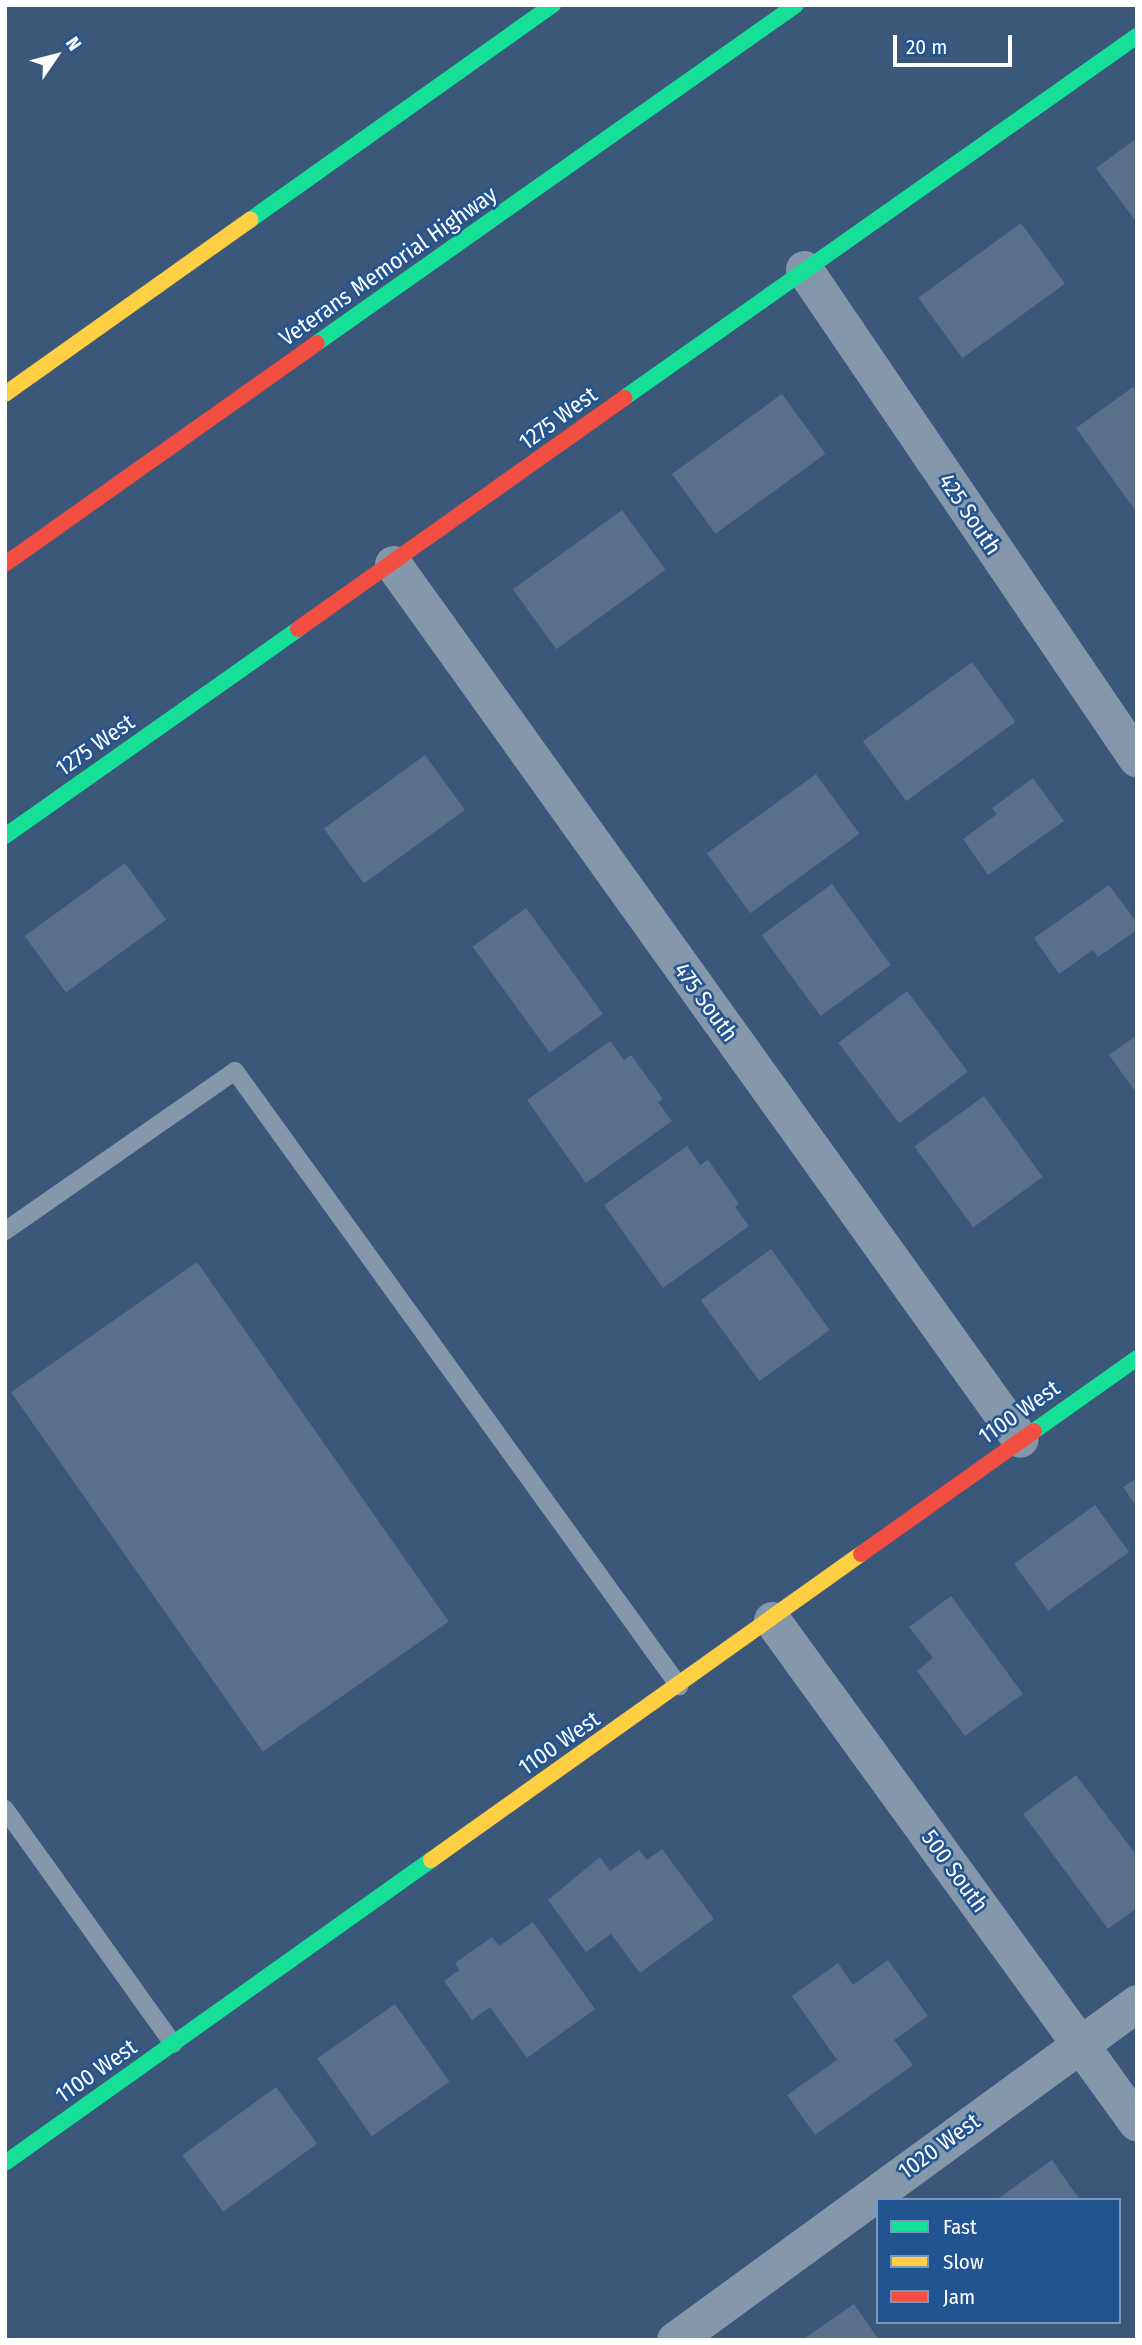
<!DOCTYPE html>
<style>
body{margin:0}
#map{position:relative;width:1142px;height:2345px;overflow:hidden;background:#3b5779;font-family:"Fira Sans Condensed",sans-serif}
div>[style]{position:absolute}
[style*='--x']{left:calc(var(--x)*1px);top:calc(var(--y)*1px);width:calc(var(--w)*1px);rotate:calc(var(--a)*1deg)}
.building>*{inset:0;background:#596f8a;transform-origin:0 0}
.lane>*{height:18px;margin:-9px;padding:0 9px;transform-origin:9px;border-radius:9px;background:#8497ab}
.street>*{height:37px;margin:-18.5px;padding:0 18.5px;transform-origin:18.5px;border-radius:18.5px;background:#8497ab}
.fast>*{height:16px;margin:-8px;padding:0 8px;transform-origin:8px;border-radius:8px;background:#16e098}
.slow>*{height:16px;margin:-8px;padding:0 8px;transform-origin:8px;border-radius:8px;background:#ffcf43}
.jam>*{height:16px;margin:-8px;padding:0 8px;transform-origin:8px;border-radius:8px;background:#f24e42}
span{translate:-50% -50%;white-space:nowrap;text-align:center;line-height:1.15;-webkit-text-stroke:5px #225492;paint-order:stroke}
.street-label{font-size:23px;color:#fff}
.frame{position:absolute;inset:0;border:7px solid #fff;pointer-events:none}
.legend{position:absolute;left:876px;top:2198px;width:245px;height:126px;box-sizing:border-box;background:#225492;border:2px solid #7a98be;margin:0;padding:9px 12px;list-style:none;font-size:21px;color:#fff}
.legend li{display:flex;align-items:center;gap:14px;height:35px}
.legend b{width:35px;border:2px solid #7a98be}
.north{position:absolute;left:21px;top:21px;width:70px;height:70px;-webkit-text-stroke:5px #225492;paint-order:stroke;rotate:55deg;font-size:19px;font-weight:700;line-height:28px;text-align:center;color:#fff}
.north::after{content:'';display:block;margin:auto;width:24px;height:32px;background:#fff;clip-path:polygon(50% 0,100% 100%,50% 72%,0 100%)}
.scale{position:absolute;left:893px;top:35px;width:119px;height:32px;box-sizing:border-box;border:4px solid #fff;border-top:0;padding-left:9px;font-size:21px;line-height:24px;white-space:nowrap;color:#fff;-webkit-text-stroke:5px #225492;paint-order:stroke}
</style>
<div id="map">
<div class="building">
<div style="clip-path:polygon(1137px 138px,1137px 223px,1096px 168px)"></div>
<div style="left:1021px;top:223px;width:75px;height:127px;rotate:54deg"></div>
<div style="clip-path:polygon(1133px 387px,1137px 392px,1137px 513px,1076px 428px)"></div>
<div style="left:782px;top:394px;width:74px;height:136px;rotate:54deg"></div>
<div style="left:622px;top:510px;width:74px;height:135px;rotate:54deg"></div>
<div style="left:972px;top:662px;width:74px;height:135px;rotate:54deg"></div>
<div style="left:425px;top:755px;width:68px;height:125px;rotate:54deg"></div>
<div style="left:816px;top:774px;width:74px;height:135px;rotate:54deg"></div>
<div style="clip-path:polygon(1033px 778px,1064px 821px,988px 875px,963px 839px,997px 814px,992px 808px)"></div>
<div style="left:125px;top:863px;width:70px;height:124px;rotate:54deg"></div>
<div style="left:832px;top:884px;width:100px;height:87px;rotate:54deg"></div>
<div style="clip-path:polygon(1109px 885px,1137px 923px,1137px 930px,1098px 957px,1093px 950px,1059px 974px,1034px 938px)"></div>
<div style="left:526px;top:908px;width:131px;height:66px;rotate:54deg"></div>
<div style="left:907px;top:991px;width:101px;height:86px;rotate:53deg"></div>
<div style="clip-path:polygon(1137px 1035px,1137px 1090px,1135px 1091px,1109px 1055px)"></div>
<div style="clip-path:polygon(610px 1041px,624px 1060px,631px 1055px,663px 1099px,658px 1102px,672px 1121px,586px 1183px,527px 1100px)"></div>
<div style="left:984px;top:1096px;width:100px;height:86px;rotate:54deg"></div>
<div style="clip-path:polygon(687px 1146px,700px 1165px,708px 1160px,739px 1204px,735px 1207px,749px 1226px,663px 1288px,604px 1205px)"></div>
<div style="left:771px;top:1249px;width:100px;height:87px;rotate:54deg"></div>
<div style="left:197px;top:1262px;width:439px;height:227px;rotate:55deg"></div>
<div style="clip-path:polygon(1137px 1478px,1137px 1507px,1123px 1487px)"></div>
<div style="left:1095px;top:1505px;width:58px;height:100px;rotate:54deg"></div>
<div style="clip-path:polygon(951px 1596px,1023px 1694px,965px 1736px,917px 1671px,933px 1658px,909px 1627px)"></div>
<div style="clip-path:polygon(1076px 1775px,1137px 1856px,1137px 1908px,1108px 1929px,1023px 1814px)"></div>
<div style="clip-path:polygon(662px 1849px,714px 1919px,640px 1973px,611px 1934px,586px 1952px,548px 1900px,600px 1857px,610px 1871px,639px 1850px,647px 1860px)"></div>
<div style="clip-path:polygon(533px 1922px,595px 2009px,527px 2058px,490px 2007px,472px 2020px,444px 1981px,459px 1970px,455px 1963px,492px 1937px,499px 1946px)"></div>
<div style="clip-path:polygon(888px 1960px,928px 2016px,894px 2040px,913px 2065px,815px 2135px,787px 2095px,837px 2060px,792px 1996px,838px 1963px,853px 1985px)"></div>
<div style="left:395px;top:2004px;width:95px;height:95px;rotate:55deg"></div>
<div style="left:276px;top:2087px;width:70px;height:116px;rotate:54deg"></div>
<div style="clip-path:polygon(1052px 2160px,1080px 2200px,996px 2200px)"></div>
<div style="clip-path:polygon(854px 2304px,879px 2340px,802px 2340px)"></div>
</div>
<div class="lane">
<div style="--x:5;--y:1231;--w:280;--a:-34.8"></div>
<div style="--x:235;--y:1071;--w:759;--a:54.17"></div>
<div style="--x:5;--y:1809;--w:289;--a:54.4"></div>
</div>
<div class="street">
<div style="--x:804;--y:269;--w:592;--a:55.8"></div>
<div style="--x:393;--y:564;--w:1076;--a:54.38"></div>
<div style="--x:772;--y:1620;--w:621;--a:54.03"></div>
<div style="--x:675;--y:2340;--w:572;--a:-36.11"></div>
</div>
<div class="fast">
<div style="--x:250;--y:220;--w:372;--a:-35.4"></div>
<div style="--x:317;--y:343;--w:586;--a:-35.21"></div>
<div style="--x:624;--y:398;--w:628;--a:-35.21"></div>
<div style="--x:5;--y:836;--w:359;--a:-35.2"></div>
<div style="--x:1034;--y:1431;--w:126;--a:-35.3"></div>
<div style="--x:5;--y:2163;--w:523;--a:-35.42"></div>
</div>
<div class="slow">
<div style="--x:5;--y:394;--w:301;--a:-35.4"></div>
<div style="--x:431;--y:1860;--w:528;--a:-35.44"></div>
</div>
<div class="jam">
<div style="--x:5;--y:564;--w:382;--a:-35.3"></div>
<div style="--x:298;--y:629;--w:400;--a:-35.3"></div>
<div style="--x:861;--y:1554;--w:212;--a:-35.4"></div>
</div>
<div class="street-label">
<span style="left:388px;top:266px;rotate:-35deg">Veterans Memorial Highway</span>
<span style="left:558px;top:418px;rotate:-36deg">1275 West</span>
<span style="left:970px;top:514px;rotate:56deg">425 South</span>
<span style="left:95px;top:745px;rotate:-35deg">1275 West</span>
<span style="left:706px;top:1002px;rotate:54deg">475 South</span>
<span style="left:1019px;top:1412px;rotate:-35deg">1100 West</span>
<span style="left:559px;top:1743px;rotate:-35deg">1100 West</span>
<span style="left:955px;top:1871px;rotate:54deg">500 South</span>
<span style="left:96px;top:2071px;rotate:-35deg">1100 West</span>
<span style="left:939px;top:2146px;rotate:-36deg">1020 West</span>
</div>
<div class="frame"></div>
<ul class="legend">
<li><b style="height:9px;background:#16e098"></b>Fast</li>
<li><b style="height:9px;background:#ffcf43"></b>Slow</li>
<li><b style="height:9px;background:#f24e42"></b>Jam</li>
</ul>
<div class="north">N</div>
<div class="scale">20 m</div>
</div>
